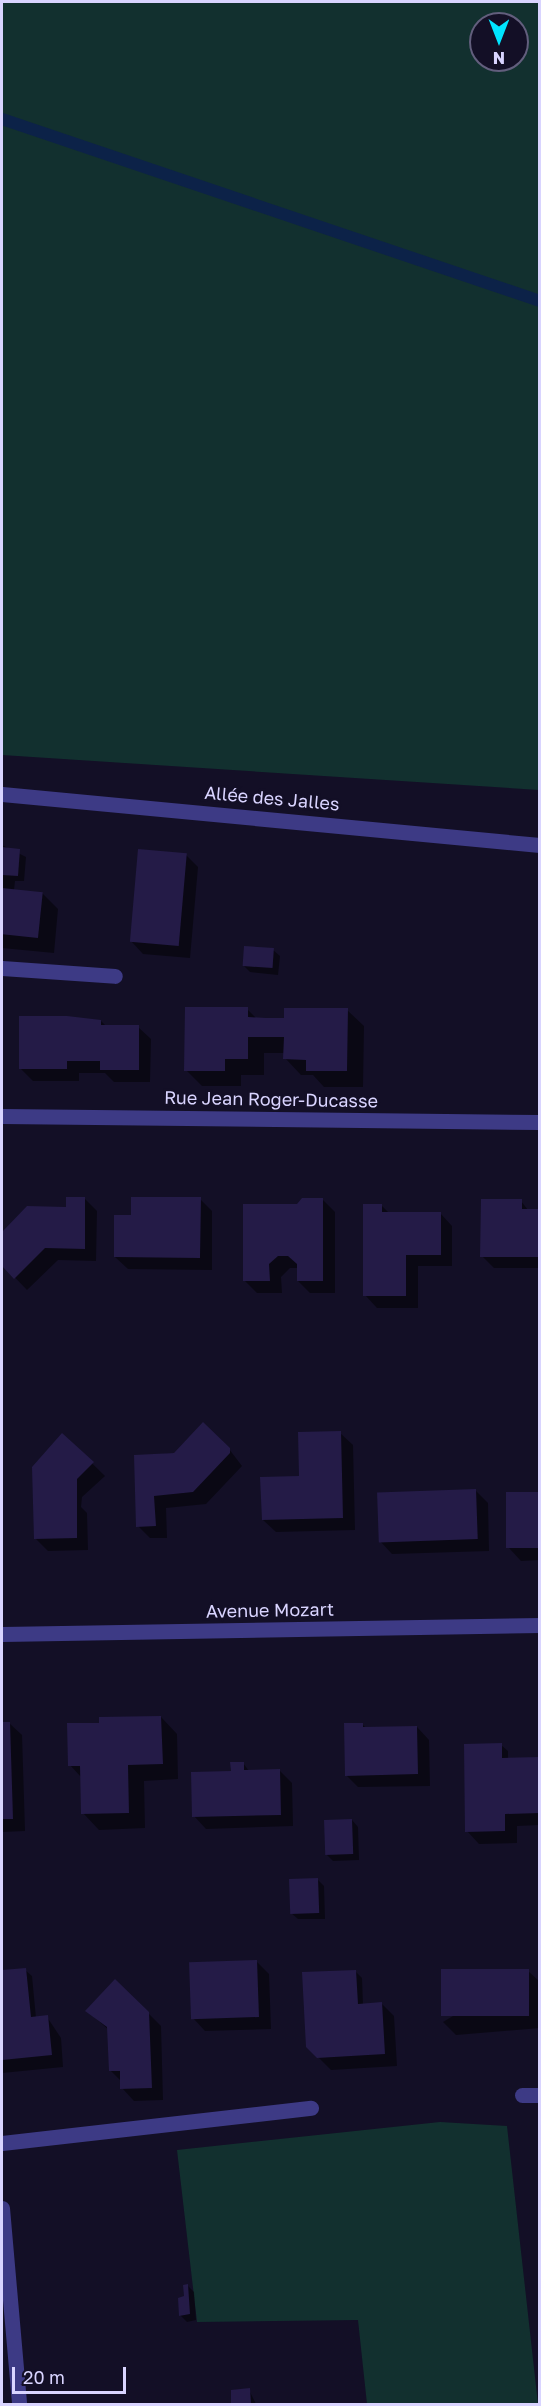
<!DOCTYPE html>
<meta charset="utf-8">
<style>
body{margin:0}
#map{position:relative;width:541px;height:2406px;overflow:hidden;background:#130f26;font-family:"Golos Text",sans-serif}
div>[style]{position:absolute}
[style*='--x']{left:calc(var(--x)*1px);top:calc(var(--y)*1px);width:calc(var(--w)*1px);rotate:calc(var(--a)*1deg)}
.green>*{inset:0;background:#12302f}
.shadow>*{inset:0;background:#0007}
.stream>*{height:12px;margin:-6px;padding:0 6px;transform-origin:6px;border-radius:6px;background:#0c2248}
.building>*{inset:0;background:#241b47;transform-origin:0 0}
.lane>*{height:15px;margin:-7.5px;padding:0 7.5px;transform-origin:7.5px;border-radius:7.5px;background:#3d3a85}
.street>*{height:15px;margin:-7.5px;padding:0 7.5px;transform-origin:7.5px;border-radius:7.5px;background:#3d3a85}
span{translate:-50% -50%;white-space:nowrap;text-align:center;line-height:1.15;-webkit-text-stroke:5px #130f26;paint-order:stroke}
.street-label{font-size:18px;color:#d9d4ff}
.frame{position:absolute;inset:0;border:3px solid #d9d4ff;pointer-events:none}
.north{position:absolute;left:469px;top:12px;width:60px;height:60px;box-sizing:border-box;background:#130f26;border:2px solid #625e7d;border-radius:50%;rotate:180deg;font-size:16px;font-weight:700;line-height:24px;text-align:center;color:#d9d4ff}
.north::after{content:'';display:block;margin:auto;width:21px;height:27px;background:#00e5ff;clip-path:polygon(50% 0,100% 100%,50% 72%,0 100%)}
.scale{position:absolute;left:12px;top:2367px;width:114px;height:27px;box-sizing:border-box;border:3px solid #d9d4ff;border-top:0;padding-left:8px;font-size:18px;line-height:21px;white-space:nowrap;color:#d9d4ff;-webkit-text-stroke:4px #130f26;paint-order:stroke}
</style>
<div id="map">
<div class="green">
<div style="clip-path:polygon(evenodd,2px 2px,539px 2px,539px 790px,2px 755px,2px 2px,481px 24px,517px 24px,517px 60px,481px 60px,481px 24px)"></div>
<div style="clip-path:polygon(440px 2122px,507px 2126px,538px 2404px,367px 2404px,358px 2320px,197px 2322px,177px 2150px)"></div>
</div>
<div class="shadow">
<div style="clip-path:polygon(2px 845px,26px 857px,24px 881px,15px 881px,14px 890px,42px 893px,58px 909px,54px 953px,2px 948px)"></div>
<div style="clip-path:polygon(186px 855px,198px 867px,190px 958px,143px 954px,131px 941px)"></div>
<div style="clip-path:polygon(273px 950px,280px 956px,278px 975px,250px 972px,243px 965px)"></div>
<div style="clip-path:polygon(247px 1009px,257px 1019px,285px 1019px,347px 1010px,364px 1026px,363px 1087px,324px 1087px,313px 1075px,301px 1075px,285px 1058px,285px 1053px,264px 1053px,264px 1075px,241px 1075px,241px 1086px,202px 1086px,186px 1070px)"></div>
<div style="clip-path:polygon(101px 1021px,107px 1027px,138px 1027px,151px 1039px,150px 1082px,114px 1082px,105px 1073px,79px 1073px,79px 1081px,33px 1081px,21px 1069px)"></div>
<div style="clip-path:polygon(84px 1198px,97px 1211px,96px 1261px,58px 1260px,27px 1290px,2px 1264px,2px 1235px,28px 1208px,67px 1208px)"></div>
<div style="clip-path:polygon(200px 1199px,212px 1211px,212px 1270px,128px 1269px,115px 1257px,132px 1217px)"></div>
<div style="clip-path:polygon(322px 1199px,335px 1212px,335px 1293px,310px 1293px,298px 1281px,298px 1268px,290px 1268px,281px 1277px,282px 1293px,257px 1293px,245px 1281px,297px 1206px)"></div>
<div style="clip-path:polygon(521px 1201px,528px 1210px,540px 1211px,540px 1268px,494px 1268px,482px 1256px)"></div>
<div style="clip-path:polygon(381px 1205px,389px 1213px,440px 1213px,452px 1226px,452px 1266px,418px 1266px,418px 1308px,377px 1308px,365px 1295px)"></div>
<div style="clip-path:polygon(340px 1433px,353px 1445px,355px 1530px,276px 1532px,263px 1520px)"></div>
<div style="clip-path:polygon(63px 1435px,105px 1476px,82px 1497px,81px 1507px,87px 1513px,88px 1550px,48px 1551px,36px 1539px)"></div>
<div style="clip-path:polygon(229px 1449px,242px 1466px,206px 1504px,166px 1508px,167px 1538px,150px 1538px,138px 1526px,135px 1456px)"></div>
<div style="clip-path:polygon(476px 1491px,488px 1503px,489px 1551px,392px 1554px,380px 1541px)"></div>
<div style="clip-path:polygon(540px 1494px,540px 1560px,521px 1561px,509px 1548px)"></div>
<div style="clip-path:polygon(161px 1717px,177px 1734px,178px 1779px,144px 1781px,145px 1828px,99px 1830px,83px 1813px,81px 1777px,70px 1765px,100px 1724px)"></div>
<div style="clip-path:polygon(2px 1723px,9px 1723px,22px 1735px,25px 1831px,2px 1832px)"></div>
<div style="clip-path:polygon(362px 1724px,367px 1729px,417px 1727px,429px 1740px,430px 1786px,358px 1787px,346px 1775px)"></div>
<div style="clip-path:polygon(501px 1745px,508px 1751px,508px 1759px,540px 1759px,540px 1825px,517px 1826px,517px 1843px,479px 1844px,467px 1831px)"></div>
<div style="clip-path:polygon(243px 1763px,249px 1771px,280px 1771px,292px 1783px,293px 1826px,206px 1829px,194px 1816px)"></div>
<div style="clip-path:polygon(352px 1820px,358px 1827px,359px 1860px,333px 1861px,326px 1854px)"></div>
<div style="clip-path:polygon(317px 1879px,324px 1886px,325px 1919px,298px 1919px,291px 1913px)"></div>
<div style="clip-path:polygon(257px 1962px,269px 1974px,271px 2029px,205px 2031px,193px 2018px)"></div>
<div style="clip-path:polygon(25px 1970px,32px 1976px,36px 2018px,47px 2017px,61px 2038px,63px 2067px,2px 2073px,2px 1972px)"></div>
<div style="clip-path:polygon(355px 1971px,362px 1978px,363px 2005px,382px 2004px,394px 2016px,397px 2066px,331px 2070px,307px 2046px)"></div>
<div style="clip-path:polygon(528px 1971px,540px 1982px,540px 2028px,456px 2035px,443px 2022px)"></div>
<div style="clip-path:polygon(87px 2011px,148px 2013px,161px 2026px,163px 2100px,134px 2101px,122px 2088px,122px 2082px,110px 2070px,109px 2030px)"></div>
<div style="clip-path:polygon(188px 2286px,194px 2292px,196px 2320px,187px 2322px,180px 2315px)"></div>
<div style="clip-path:polygon(249px 2390px,256px 2404px,233px 2404px,232px 2391px)"></div>
</div>
<div class="stream">
<div style="--x:2;--y:119;--w:568;--a:18.69"></div>
</div>
<div class="building">
<div style="clip-path:polygon(2px 847px,20px 849px,18px 876px,2px 875px)"></div>
<div style="left:138px;top:849px;width:49px;height:93px;rotate:5deg"></div>
<div style="left:2px;top:888px;width:41px;height:46px;rotate:6deg"></div>
<div style="left:244px;top:946px;width:30px;height:20px;rotate:4deg"></div>
<div style="clip-path:polygon(185px 1007px,248px 1007px,248px 1017px,266px 1018px,284px 1018px,284px 1008px,348px 1008px,347px 1071px,306px 1071px,306px 1060px,283px 1059px,284px 1037px,248px 1037px,248px 1059px,225px 1059px,225px 1071px,184px 1071px)"></div>
<div style="clip-path:polygon(19px 1016px,67px 1016px,101px 1020px,101px 1025px,139px 1025px,139px 1070px,100px 1070px,100px 1061px,67px 1061px,67px 1069px,19px 1069px)"></div>
<div style="clip-path:polygon(66px 1197px,85px 1197px,85px 1249px,45px 1248px,14px 1279px,2px 1266px,2px 1232px,27px 1206px,66px 1207px)"></div>
<div style="clip-path:polygon(131px 1197px,201px 1197px,200px 1258px,114px 1257px,114px 1215px,131px 1215px)"></div>
<div style="clip-path:polygon(302px 1198px,323px 1198px,323px 1281px,297px 1281px,297px 1264px,288px 1256px,278px 1256px,269px 1264px,270px 1281px,243px 1281px,243px 1204px,297px 1204px)"></div>
<div style="clip-path:polygon(481px 1199px,522px 1199px,522px 1209px,540px 1209px,540px 1257px,480px 1257px)"></div>
<div style="clip-path:polygon(363px 1204px,382px 1204px,382px 1212px,441px 1212px,441px 1255px,406px 1255px,406px 1296px,363px 1296px)"></div>
<div style="clip-path:polygon(203px 1422px,230px 1448px,230px 1453px,193px 1492px,154px 1496px,156px 1526px,136px 1527px,134px 1455px,174px 1453px)"></div>
<div style="clip-path:polygon(341px 1431px,343px 1518px,262px 1520px,260px 1477px,299px 1476px,298px 1432px)"></div>
<div style="clip-path:polygon(62px 1433px,94px 1462px,77px 1479px,77px 1538px,34px 1539px,32px 1467px)"></div>
<div style="left:476px;top:1489px;width:50px;height:99px;rotate:88deg"></div>
<div style="left:540px;top:1492px;width:56px;height:34px;rotate:90deg"></div>
<div style="clip-path:polygon(161px 1716px,163px 1764px,128px 1765px,129px 1813px,81px 1814px,80px 1766px,68px 1766px,67px 1723px,99px 1723px,99px 1717px)"></div>
<div style="clip-path:polygon(2px 1722px,10px 1722px,13px 1819px,2px 1819px)"></div>
<div style="clip-path:polygon(344px 1723px,363px 1723px,363px 1727px,417px 1726px,418px 1774px,345px 1776px)"></div>
<div style="clip-path:polygon(502px 1743px,502px 1758px,540px 1757px,540px 1813px,505px 1814px,505px 1831px,465px 1832px,464px 1744px)"></div>
<div style="clip-path:polygon(230px 1762px,244px 1762px,244px 1770px,280px 1769px,281px 1815px,192px 1817px,191px 1772px,231px 1771px)"></div>
<div style="left:352px;top:1819px;width:35px;height:28px;rotate:88deg"></div>
<div style="left:318px;top:1878px;width:35px;height:29px;rotate:88deg"></div>
<div style="left:257px;top:1960px;width:57px;height:68px;rotate:88deg"></div>
<div style="clip-path:polygon(26px 1968px,31px 2017px,48px 2015px,52px 2055px,2px 2060px,2px 1970px)"></div>
<div style="left:529px;top:1969px;width:47px;height:88px;rotate:90deg"></div>
<div style="clip-path:polygon(356px 1970px,358px 2004px,382px 2002px,385px 2054px,317px 2058px,306px 2047px,302px 1972px)"></div>
<div style="clip-path:polygon(115px 1979px,149px 2012px,152px 2088px,120px 2089px,120px 2071px,109px 2071px,107px 2027px,85px 2011px)"></div>
<div style="clip-path:polygon(188px 2284px,190px 2314px,179px 2316px,178px 2298px,184px 2296px,183px 2285px)"></div>
<div style="clip-path:polygon(250px 2388px,251px 2404px,231px 2404px,231px 2390px)"></div>
</div>
<div class="lane">
<div style="--x:2;--y:2143;--w:311;--a:-6.5"></div>
<div style="--x:2;--y:2208;--w:197;--a:85"></div>
</div>
<div class="street">
<div style="--x:2;--y:794;--w:540;--a:5.42"></div>
<div style="--x:2;--y:968;--w:113;--a:4"></div>
<div style="--x:2;--y:1116;--w:538;--a:0.64"></div>
<div style="--x:2;--y:1634;--w:538;--a:-0.96"></div>
<div style="--x:522;--y:2095;--w:18;--a:0"></div>
</div>
<div class="street-label">
<span style="left:272px;top:798px;rotate:5deg">Allée des Jalles</span>
<span style="left:271px;top:1099px;rotate:1deg">Rue Jean Roger-Ducasse</span>
<span style="left:270px;top:1610px;rotate:-1deg">Avenue Mozart</span>
</div>
<div class="frame"></div>
<div class="north">N</div>
<div class="scale">20 m</div>
</div>
